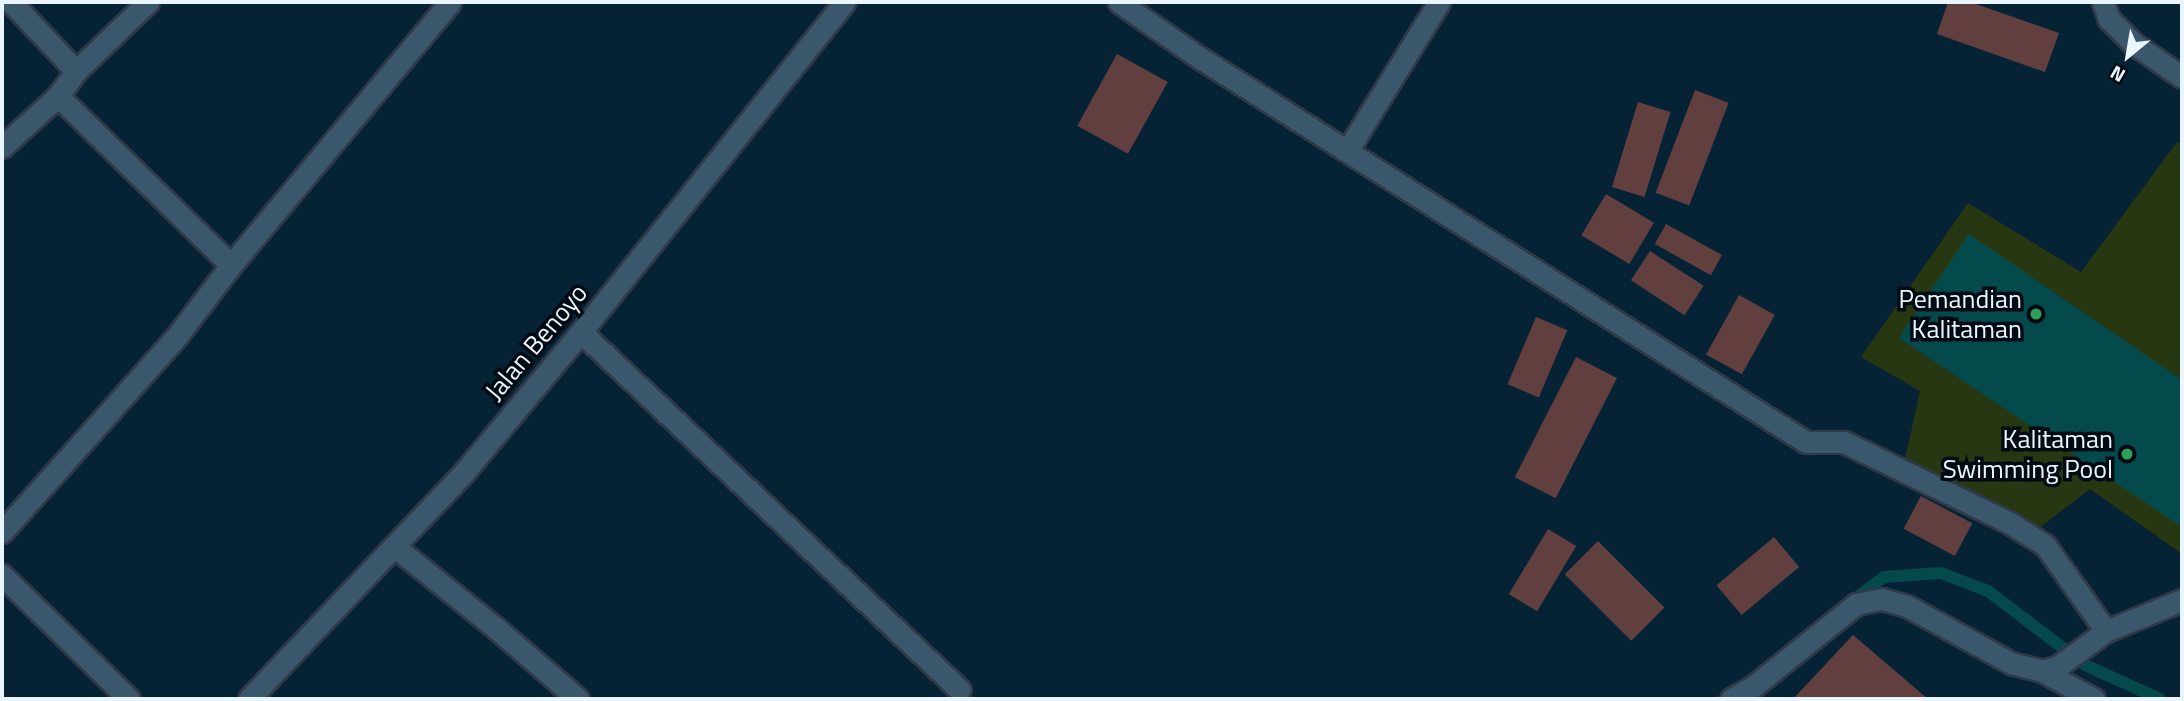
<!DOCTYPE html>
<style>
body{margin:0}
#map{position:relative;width:2184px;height:701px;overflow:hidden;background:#062235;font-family:"Titillium Web",sans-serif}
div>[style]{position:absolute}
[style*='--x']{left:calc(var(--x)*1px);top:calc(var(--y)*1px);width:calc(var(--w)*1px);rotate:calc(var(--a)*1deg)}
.green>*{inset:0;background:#273711}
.water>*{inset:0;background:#044a4d}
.stream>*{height:12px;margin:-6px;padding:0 6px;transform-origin:6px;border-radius:6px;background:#044a4d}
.building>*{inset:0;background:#623f3f;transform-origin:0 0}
.roads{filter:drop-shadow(2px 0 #2f3a49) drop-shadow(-2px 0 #2f3a49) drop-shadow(0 2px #2f3a49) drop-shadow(0 -2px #2f3a49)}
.minor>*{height:21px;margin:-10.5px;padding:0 10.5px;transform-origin:10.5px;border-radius:10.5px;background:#3b576c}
.dots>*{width:19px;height:19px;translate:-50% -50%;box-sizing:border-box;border:4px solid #020b13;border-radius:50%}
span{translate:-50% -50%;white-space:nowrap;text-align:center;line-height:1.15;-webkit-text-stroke:7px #020b13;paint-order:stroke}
.poi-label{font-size:26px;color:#ebf5fd}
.right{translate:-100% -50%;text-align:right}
.street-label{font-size:26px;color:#ebf5fd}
.frame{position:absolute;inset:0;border:4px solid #ebf5fd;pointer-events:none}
.north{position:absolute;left:2093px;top:21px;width:70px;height:70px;-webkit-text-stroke:5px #020b13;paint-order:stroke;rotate:210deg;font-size:19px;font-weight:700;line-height:28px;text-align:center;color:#ebf5fd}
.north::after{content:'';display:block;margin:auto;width:24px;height:32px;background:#ebf5fd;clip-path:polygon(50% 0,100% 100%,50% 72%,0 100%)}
</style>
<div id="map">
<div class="green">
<div style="clip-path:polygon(2177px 142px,2182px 145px,2182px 554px,2090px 489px,2035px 531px,1905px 459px,1920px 391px,1861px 357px,1968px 203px,2081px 272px)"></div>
</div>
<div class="water">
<div style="clip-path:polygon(1969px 234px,2182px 380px,2182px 527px,1899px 338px)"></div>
</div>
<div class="stream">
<div style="--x:1851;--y:602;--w:41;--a:-37.1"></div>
<div style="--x:1884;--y:577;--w:57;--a:-4"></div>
<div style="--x:1941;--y:573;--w:50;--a:21"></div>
<div style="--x:1988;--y:591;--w:122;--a:37.3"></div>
<div style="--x:2085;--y:665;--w:82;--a:24.4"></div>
</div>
<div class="building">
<div style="clip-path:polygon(1948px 2px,1970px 2px,2059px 33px,2045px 72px,1937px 34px)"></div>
<div style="left:1117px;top:54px;width:58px;height:82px;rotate:29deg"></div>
<div style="left:1695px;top:90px;width:36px;height:110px;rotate:21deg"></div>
<div style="left:1638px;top:102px;width:34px;height:89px;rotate:17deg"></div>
<div style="left:1606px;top:194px;width:56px;height:48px;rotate:31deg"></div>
<div style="left:1666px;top:224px;width:64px;height:23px;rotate:29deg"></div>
<div style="left:1650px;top:251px;width:64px;height:35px;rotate:33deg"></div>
<div style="left:1739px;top:295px;width:41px;height:68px;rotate:29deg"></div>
<div style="left:1536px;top:317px;width:34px;height:73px;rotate:23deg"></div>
<div style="left:1576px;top:357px;width:46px;height:135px;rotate:27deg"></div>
<div style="left:1921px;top:496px;width:58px;height:37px;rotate:28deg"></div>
<div style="left:1548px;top:529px;width:33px;height:76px;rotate:31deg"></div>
<div style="left:1774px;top:537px;width:39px;height:75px;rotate:50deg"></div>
<div style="left:1598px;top:541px;width:94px;height:47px;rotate:45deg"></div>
<div style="clip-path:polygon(1853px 635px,1928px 699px,1793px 699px)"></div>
</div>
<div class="roads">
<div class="minor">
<div style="--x:11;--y:2;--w:95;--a:46.7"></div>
<div style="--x:1119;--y:2;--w:95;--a:34.7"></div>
<div style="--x:1197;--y:56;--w:721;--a:32.37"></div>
<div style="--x:1806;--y:442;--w:38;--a:0"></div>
<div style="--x:1844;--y:442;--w:185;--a:26"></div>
<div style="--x:2010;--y:523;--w:41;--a:32.2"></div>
<div style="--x:2045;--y:545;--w:105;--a:54.7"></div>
<div style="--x:2103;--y:2;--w:18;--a:71"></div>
<div style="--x:2109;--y:19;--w:35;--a:45"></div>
<div style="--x:2134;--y:44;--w:58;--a:34.5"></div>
<div style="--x:2;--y:147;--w:76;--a:-42.3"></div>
<div style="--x:58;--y:96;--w:31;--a:-54"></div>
<div style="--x:76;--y:71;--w:100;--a:-43.8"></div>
<div style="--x:1347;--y:151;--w:175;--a:-58.3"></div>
<div style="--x:231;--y:265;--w:342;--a:-50.2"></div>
<div style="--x:581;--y:332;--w:521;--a:43.37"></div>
<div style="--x:2;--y:532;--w:263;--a:-48.2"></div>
<div style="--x:177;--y:336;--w:89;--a:-52.7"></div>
<div style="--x:231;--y:265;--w:242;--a:-135.7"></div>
<div style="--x:395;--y:547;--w:131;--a:38.8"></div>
<div style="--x:497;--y:629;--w:107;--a:40.8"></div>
<div style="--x:2;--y:575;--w:177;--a:44.3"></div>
<div style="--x:2042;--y:671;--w:59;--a:28.3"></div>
<div style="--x:249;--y:699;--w:315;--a:-46.5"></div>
<div style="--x:466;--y:470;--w:180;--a:-50.2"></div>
<div style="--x:581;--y:332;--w:422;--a:-51.4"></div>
<div style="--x:1731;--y:699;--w:28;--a:-30"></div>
<div style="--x:1755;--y:685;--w:129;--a:-38.7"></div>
<div style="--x:1856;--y:604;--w:26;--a:-11"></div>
<div style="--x:1882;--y:599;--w:26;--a:16"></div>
<div style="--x:1907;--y:606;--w:119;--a:28.7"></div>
<div style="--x:2011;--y:663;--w:32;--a:14"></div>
<div style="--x:2042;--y:671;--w:16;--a:-15"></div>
<div style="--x:2057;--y:667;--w:61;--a:-36.3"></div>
<div style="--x:2106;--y:631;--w:82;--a:-22.2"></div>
</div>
</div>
<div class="dots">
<div style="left:2036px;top:314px;background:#2e9e5b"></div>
<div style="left:2127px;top:454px;background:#2e9e5b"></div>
</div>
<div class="poi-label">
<span class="right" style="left:2022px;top:314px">Pemandian<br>Kalitaman</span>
<span class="right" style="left:2113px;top:454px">Kalitaman<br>Swimming Pool</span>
</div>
<div class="street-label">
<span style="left:536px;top:342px;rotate:-50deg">Jalan Benoyo</span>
</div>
<div class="frame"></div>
<div class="north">N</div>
</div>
